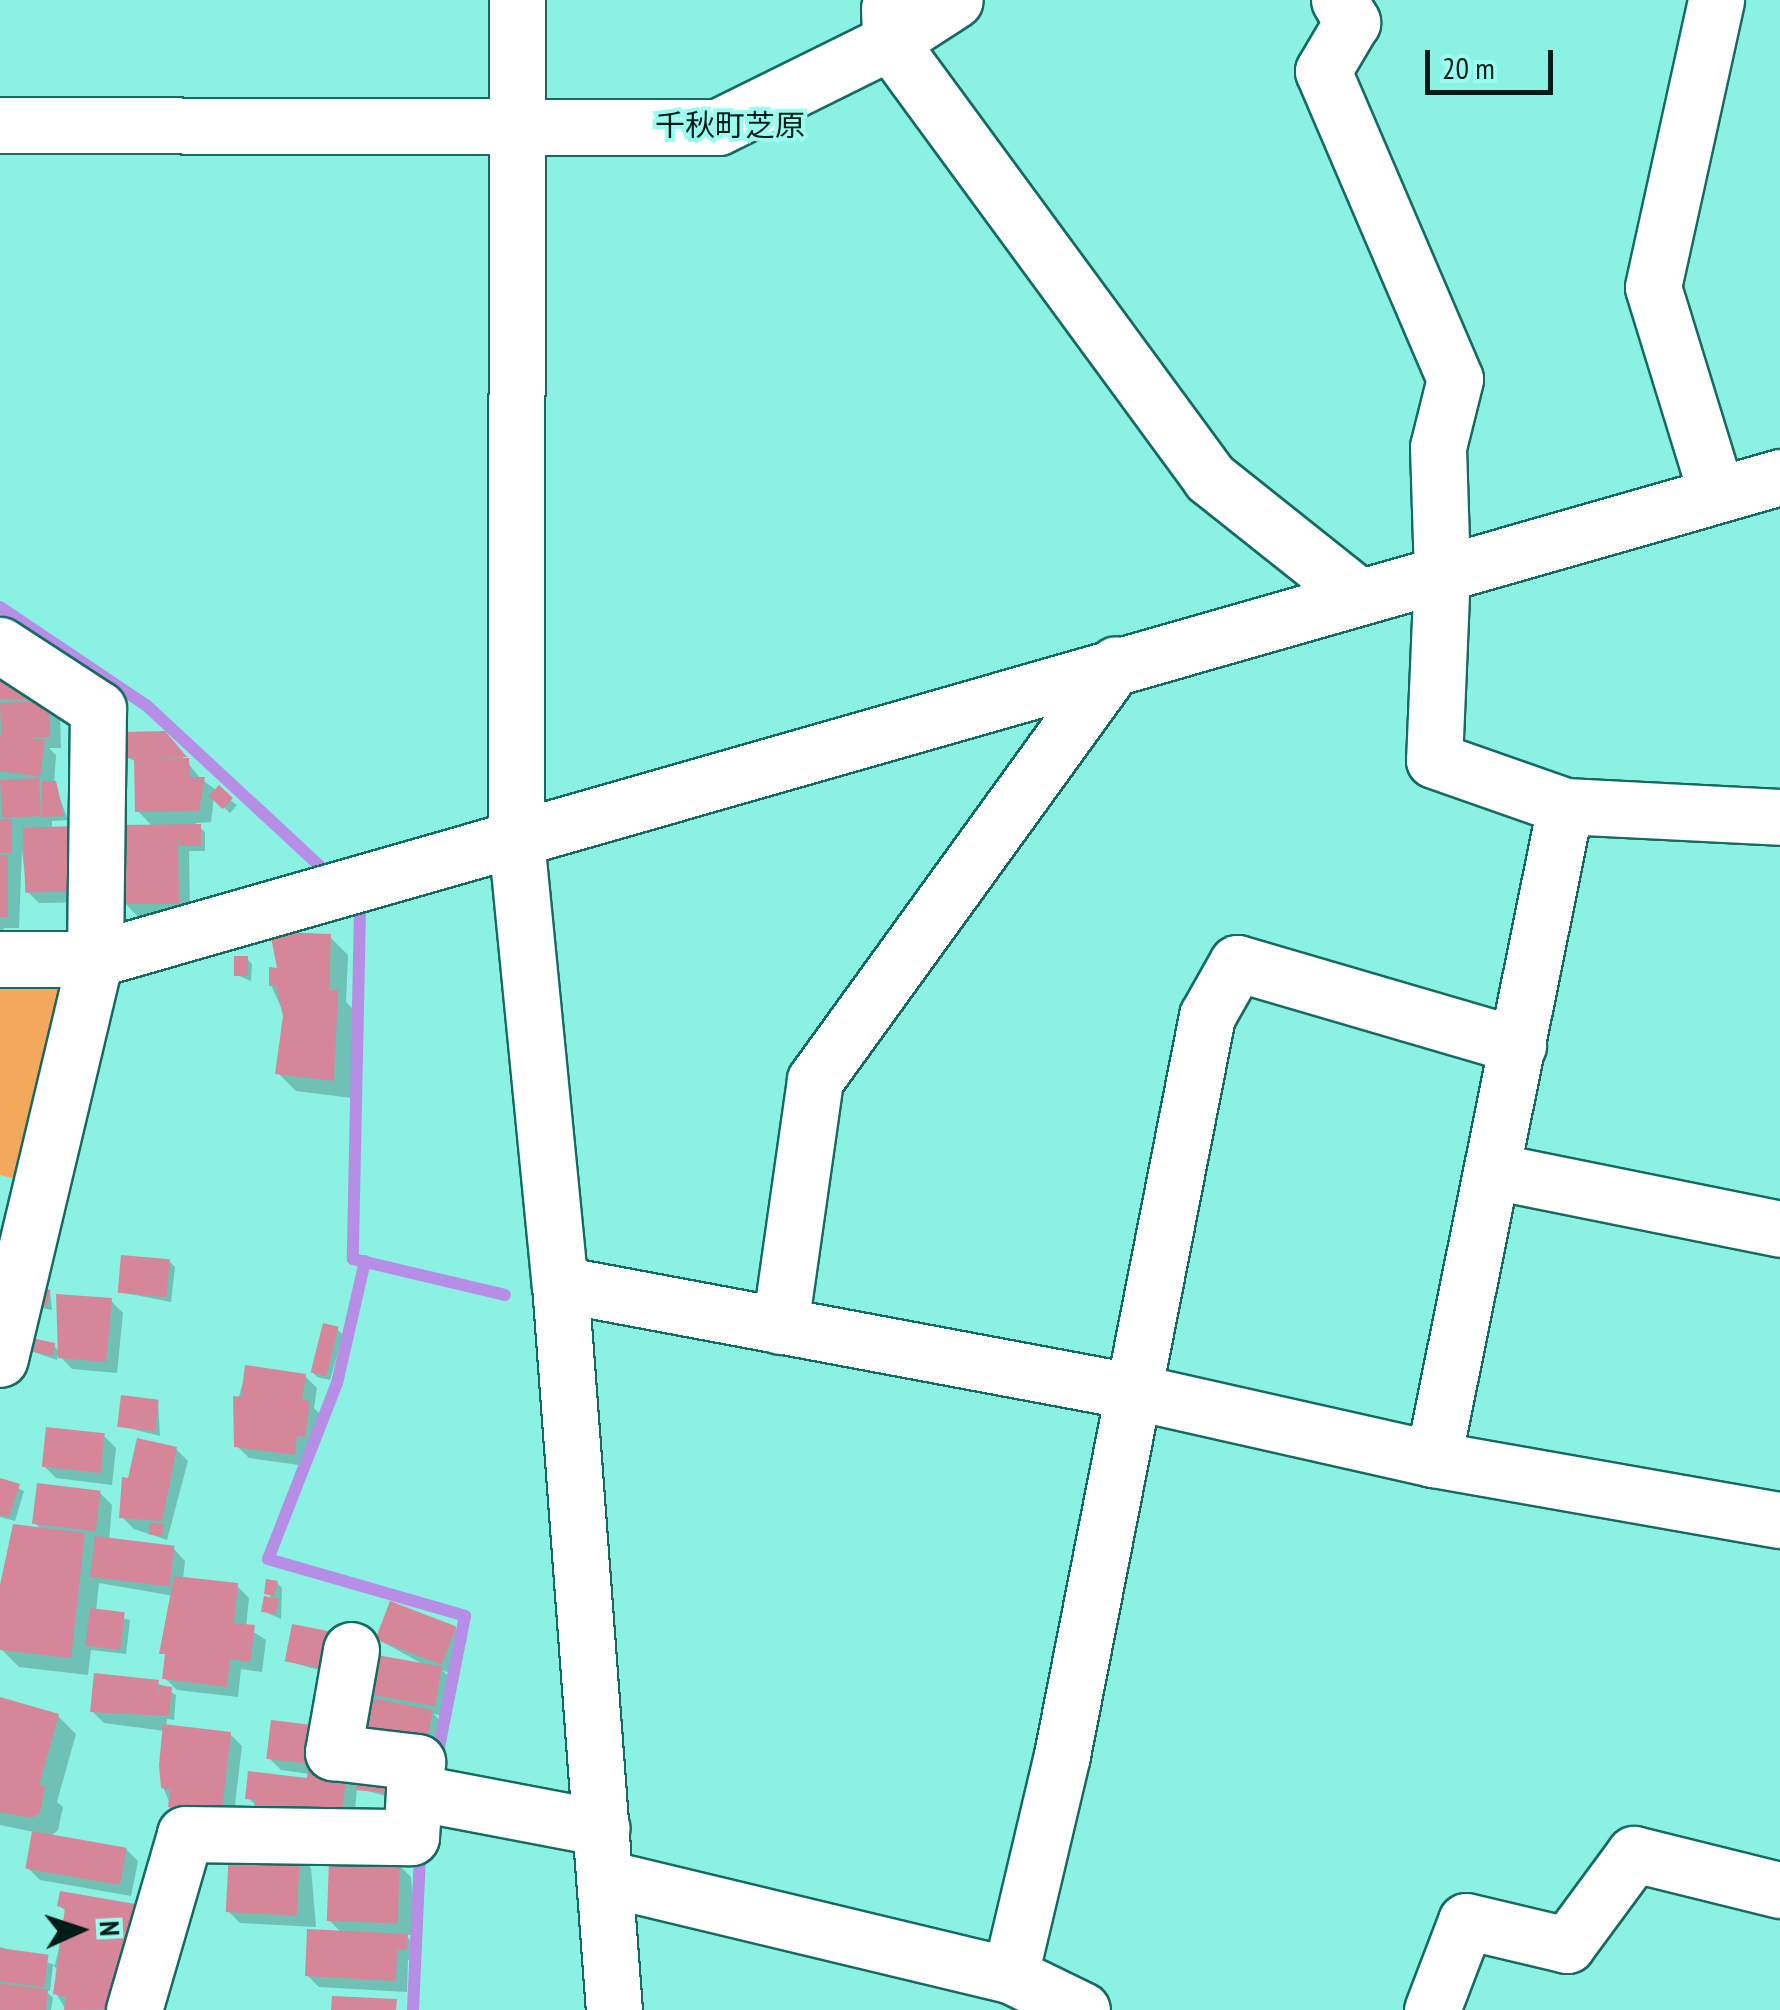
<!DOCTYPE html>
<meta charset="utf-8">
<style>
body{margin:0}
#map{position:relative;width:1780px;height:2010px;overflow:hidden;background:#8bf1e3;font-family:"PT Sans Narrow","Noto Sans JP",sans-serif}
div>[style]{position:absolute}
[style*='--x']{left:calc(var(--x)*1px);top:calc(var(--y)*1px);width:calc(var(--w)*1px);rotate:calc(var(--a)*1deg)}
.green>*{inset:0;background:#f3a85b}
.shadow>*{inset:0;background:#0003}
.stream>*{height:12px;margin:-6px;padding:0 6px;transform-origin:6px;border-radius:6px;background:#b68ee5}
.building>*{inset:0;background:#d58799;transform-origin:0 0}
.roads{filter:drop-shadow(2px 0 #156b62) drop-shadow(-2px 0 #156b62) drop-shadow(0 2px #156b62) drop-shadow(0 -2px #156b62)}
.minor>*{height:55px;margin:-27.5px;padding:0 27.5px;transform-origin:27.5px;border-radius:27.5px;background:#fff}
span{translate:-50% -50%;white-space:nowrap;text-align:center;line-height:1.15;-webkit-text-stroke:8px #99fef0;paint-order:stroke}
.quarter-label{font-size:30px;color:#001c18}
.north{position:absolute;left:30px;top:1880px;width:100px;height:100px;-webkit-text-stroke:8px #99fef0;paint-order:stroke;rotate:87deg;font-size:28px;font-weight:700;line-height:40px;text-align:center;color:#001c18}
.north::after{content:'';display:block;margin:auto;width:35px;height:45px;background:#001c18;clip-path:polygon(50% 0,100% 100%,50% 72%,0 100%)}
.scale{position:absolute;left:1425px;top:50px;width:128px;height:45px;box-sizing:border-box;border:5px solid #001c18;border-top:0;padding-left:12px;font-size:30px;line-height:35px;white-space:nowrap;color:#001c18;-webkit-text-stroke:8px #99fef0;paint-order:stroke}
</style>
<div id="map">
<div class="green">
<div style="clip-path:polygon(0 984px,65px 984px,29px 1182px,0 1175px)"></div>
</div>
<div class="shadow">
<div style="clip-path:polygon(0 657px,60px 715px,61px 748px,49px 748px,56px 755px,54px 783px,68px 820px,52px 821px,52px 829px,89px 902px,39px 903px,27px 891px,22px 851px,19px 928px,4px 928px,0 941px)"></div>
<div style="clip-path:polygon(164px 734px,201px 779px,237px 805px,230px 813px,214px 798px,211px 822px,195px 823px,205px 832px,205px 851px,189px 851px,190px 915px,137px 916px,125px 903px,153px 827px,138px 811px,137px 762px,126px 757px)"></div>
<div style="clip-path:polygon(330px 937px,348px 955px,346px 1002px,355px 1011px,352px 1098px,296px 1091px,278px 1073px,285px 1016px,271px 985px)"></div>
<div style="clip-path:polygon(247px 959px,252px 964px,251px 981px,237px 975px)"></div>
<div style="clip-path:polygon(169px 1261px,175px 1267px,171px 1302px,120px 1292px)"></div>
<div style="clip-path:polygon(50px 1292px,52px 1310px,37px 1307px)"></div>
<div style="clip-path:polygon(59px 1297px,111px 1301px,123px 1313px,117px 1373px,72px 1369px,58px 1354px,57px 1360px,22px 1348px,53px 1345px,61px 1353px)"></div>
<div style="clip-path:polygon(337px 1329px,343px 1335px,330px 1380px,317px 1377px,312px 1371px)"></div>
<div style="clip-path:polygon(247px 1368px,305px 1376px,317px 1388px,314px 1408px,321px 1415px,306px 1466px,249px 1458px,237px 1446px,234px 1414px)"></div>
<div style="clip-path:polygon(158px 1402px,160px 1436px,120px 1426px)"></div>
<div style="clip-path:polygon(104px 1436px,116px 1448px,112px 1485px,56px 1478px,44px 1466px)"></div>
<div style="clip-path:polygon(176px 1449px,188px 1461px,167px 1540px,134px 1529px,122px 1517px,129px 1482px)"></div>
<div style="clip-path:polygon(0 1480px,24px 1491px,15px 1521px,0 1517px)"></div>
<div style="clip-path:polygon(100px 1493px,112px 1505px,109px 1541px,173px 1548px,185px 1561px,183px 1579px,237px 1586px,249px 1598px,246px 1627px,266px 1640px,262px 1672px,241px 1669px,238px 1697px,177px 1690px,165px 1678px,174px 1596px,99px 1583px,96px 1612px,130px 1620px,126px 1654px,91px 1650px,88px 1675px,19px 1667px,0 1648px,0 1618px,43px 1531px,35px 1523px)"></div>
<div style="clip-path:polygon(277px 1583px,282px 1588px,281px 1619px,263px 1611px)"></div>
<div style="clip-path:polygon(294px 1627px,340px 1676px,287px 1661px)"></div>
<div style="clip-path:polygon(455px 1628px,467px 1640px,454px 1675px,442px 1670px,453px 1681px,447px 1716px,433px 1714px,444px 1724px,438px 1759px,371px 1737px,373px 1698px,367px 1692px,421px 1663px,379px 1640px)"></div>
<div style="clip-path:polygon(157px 1683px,176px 1695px,174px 1720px,167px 1719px,166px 1727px,230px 1734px,242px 1746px,232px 1829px,183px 1818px,171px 1806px,163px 1787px,165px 1731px,104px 1723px,92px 1711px)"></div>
<div style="clip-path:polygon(0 1701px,58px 1716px,76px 1734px,57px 1802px,63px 1807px,58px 1830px,51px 1836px,126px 1849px,138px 1861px,131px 1896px,40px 1880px,28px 1868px,34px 1832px,0 1825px)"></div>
<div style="clip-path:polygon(273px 1722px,359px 1788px,361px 1772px,397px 1799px,357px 1788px,353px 1832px,257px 1806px,248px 1798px,310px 1781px,310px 1774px,281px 1770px,269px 1758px)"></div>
<div style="clip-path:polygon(299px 1856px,311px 1868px,316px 1927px,240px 1923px,228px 1911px)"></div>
<div style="clip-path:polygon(399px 1865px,411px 1877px,416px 1935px,405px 1935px,419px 1949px,418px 1961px,408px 1960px,407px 1992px,319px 1987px,307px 1975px,342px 1933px,329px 1920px)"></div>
<div style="clip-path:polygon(78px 1894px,140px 1908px,140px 2010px,66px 2010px,56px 1993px,60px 1972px,53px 1965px,50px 1991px,45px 1990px,53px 1998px,51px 2010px,0 2010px,0 1947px,55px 1965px,67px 1911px,59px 1906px)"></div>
</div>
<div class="stream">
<div style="--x:0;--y:607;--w:176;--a:33.9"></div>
<div style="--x:146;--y:705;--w:237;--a:42.8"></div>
<div style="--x:360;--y:911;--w:348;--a:91.2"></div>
<div style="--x:353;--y:1259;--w:156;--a:13.3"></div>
<div style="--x:365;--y:1261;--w:125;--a:102.9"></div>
<div style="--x:337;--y:1383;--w:189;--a:111.4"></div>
<div style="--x:268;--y:1559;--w:205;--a:16.1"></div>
<div style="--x:465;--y:1616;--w:150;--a:101.2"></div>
<div style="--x:413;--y:2010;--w:157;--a:-87.4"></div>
</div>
<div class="building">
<div style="clip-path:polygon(0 655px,34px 699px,0 699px)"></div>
<div style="left:49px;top:701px;width:36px;height:49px;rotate:88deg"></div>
<div style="clip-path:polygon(165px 731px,187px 757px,151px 759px,189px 758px,190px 777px,205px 777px,199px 811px,135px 812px,134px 758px,124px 758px,123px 732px)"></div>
<div style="left:45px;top:740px;width:37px;height:45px;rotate:98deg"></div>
<div style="left:39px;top:778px;width:38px;height:39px;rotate:87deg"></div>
<div style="clip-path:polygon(42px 781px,56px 781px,64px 816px,42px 817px)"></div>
<div style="left:219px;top:785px;width:19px;height:15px;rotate:43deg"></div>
<div style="left:0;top:819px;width:12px;height:34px"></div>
<div style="clip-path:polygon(201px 824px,201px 846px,179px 846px,178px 835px,179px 904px,122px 904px,121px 825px)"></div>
<div style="left:76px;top:826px;width:65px;height:53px;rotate:88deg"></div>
<div style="left:0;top:855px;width:8px;height:62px"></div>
<div style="clip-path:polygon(278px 932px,331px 934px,329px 990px,338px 990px,334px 1081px,275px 1074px,283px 1016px,276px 986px,269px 986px,269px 967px,277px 968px,271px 937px)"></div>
<div style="left:234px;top:956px;width:14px;height:20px"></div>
<div style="left:121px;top:1255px;width:49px;height:38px;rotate:5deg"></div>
<div style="left:33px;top:1286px;width:18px;height:16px;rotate:13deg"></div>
<div style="clip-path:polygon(56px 1294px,112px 1298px,106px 1362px,58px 1358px)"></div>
<div style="left:323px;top:1323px;width:16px;height:51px;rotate:14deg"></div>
<div style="left:22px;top:1336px;width:34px;height:13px;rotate:12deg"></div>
<div style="clip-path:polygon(245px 1365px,306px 1374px,302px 1400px,310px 1401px,305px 1437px,297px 1436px,295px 1455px,234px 1447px,233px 1396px,241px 1397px)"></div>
<div style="left:121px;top:1395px;width:38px;height:32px;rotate:7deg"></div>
<div style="left:46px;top:1427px;width:59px;height:40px;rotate:6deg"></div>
<div style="clip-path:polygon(137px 1438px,177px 1447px,162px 1521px,119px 1518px,122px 1477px,128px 1478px)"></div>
<div style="clip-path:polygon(0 1478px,20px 1484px,9px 1517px,0 1515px)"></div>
<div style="left:37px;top:1483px;width:64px;height:41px;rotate:7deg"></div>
<div style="clip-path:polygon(151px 1522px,164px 1525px,162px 1536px,148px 1534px)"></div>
<div style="clip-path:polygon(13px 1524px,85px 1533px,71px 1658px,0 1650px,0 1585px)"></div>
<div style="left:95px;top:1536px;width:80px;height:41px;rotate:7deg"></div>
<div style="clip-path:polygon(174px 1576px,238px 1583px,234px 1623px,255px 1625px,250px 1662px,230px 1659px,227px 1687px,162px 1679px,165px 1654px,159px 1654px)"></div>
<div style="clip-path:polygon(266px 1579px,278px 1581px,274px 1596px,264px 1594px)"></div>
<div style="left:264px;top:1596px;width:15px;height:16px;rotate:11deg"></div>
<div style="left:390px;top:1601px;width:71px;height:41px;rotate:21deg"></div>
<div style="left:90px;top:1608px;width:35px;height:38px;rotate:7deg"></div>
<div style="left:292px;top:1624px;width:52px;height:38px;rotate:11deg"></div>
<div style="left:371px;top:1654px;width:72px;height:40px;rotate:10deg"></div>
<div style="clip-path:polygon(94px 1673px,159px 1680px,157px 1698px,160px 1685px,172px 1687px,169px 1716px,90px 1712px)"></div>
<div style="clip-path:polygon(0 1697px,59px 1714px,39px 1785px,45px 1786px,40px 1812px,32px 1818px,0 1812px)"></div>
<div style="left:371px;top:1698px;width:63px;height:40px;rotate:11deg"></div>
<div style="left:271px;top:1720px;width:52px;height:39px;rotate:7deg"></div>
<div style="clip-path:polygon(163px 1724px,231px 1732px,221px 1818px,168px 1807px,170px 1790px,161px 1788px,159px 1765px)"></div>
<div style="clip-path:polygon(308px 1768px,347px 1772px,341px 1821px,253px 1816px,255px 1800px,245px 1799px,248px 1771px,307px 1778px)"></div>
<div style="left:358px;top:1769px;width:37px;height:21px;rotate:6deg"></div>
<div style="left:32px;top:1831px;width:96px;height:38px;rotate:10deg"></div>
<div style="left:229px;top:1850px;width:71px;height:62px;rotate:3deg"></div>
<div style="left:329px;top:1859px;width:71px;height:62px;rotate:2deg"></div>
<div style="clip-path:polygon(60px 1891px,141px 1905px,118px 2009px,64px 2010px,66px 1997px,53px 1994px,65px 1908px,57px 1906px)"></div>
<div style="clip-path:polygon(307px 1929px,408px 1934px,407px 1950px,397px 1949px,396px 1981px,305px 1976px)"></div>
<div style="left:0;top:1948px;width:49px;height:33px;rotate:8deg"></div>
<div style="clip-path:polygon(0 1983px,48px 1990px,46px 2010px,0 2010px)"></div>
<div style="clip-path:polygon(332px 1996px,397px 1999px,396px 2010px,331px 2010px)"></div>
</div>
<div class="roads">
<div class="minor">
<div style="--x:517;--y:0;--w:839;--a:90.07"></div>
<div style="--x:516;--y:839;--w:447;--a:84.4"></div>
<div style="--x:560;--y:1284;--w:728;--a:85.75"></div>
<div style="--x:1339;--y:0;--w:26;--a:59"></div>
<div style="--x:1352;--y:22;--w:57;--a:120.6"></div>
<div style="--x:1323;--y:71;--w:335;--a:66.8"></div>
<div style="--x:1455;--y:379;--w:70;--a:104"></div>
<div style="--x:1438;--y:447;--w:124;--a:88.2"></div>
<div style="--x:1442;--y:571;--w:189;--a:92.4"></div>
<div style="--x:1434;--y:760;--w:139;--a:19.3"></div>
<div style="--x:1565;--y:806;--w:215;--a:2.9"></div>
<div style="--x:889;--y:8;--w:34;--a:88"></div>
<div style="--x:890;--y:42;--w:541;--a:53.72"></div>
<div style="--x:1210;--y:478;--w:188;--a:38.5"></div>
<div style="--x:0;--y:125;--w:718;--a:0.16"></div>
<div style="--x:718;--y:127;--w:192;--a:-26.3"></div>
<div style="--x:890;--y:42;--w:77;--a:-32.9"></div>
<div style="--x:1716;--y:492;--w:214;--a:-107.1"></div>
<div style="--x:1653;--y:287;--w:294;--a:-77.6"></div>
<div style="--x:0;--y:645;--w:117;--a:33.1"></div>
<div style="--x:98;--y:709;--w:250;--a:90.7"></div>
<div style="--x:95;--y:959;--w:411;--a:103.4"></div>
<div style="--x:0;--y:959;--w:95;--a:0"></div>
<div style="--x:95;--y:959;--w:1753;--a:-15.96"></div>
<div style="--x:1493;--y:1171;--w:293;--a:11.4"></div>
<div style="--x:560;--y:1284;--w:586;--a:10.62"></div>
<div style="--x:1136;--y:1392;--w:304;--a:12.7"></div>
<div style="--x:1433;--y:1459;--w:352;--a:10"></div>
<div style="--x:780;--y:1326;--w:248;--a:-81.9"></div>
<div style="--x:815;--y:1080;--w:513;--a:-54.11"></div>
<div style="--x:1433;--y:1459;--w:666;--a:-78.57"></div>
<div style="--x:351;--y:1650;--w:104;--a:100"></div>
<div style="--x:333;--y:1752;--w:85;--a:6.8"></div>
<div style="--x:417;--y:1762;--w:30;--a:96"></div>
<div style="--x:605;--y:1878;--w:416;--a:13.5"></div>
<div style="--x:1010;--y:1975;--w:80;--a:25.9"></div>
<div style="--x:1010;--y:1975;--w:226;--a:-76.7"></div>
<div style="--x:1062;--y:1755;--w:753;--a:-78.9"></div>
<div style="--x:1207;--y:1016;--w:61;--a:-60.5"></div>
<div style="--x:1237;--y:963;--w:293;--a:16.3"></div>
<div style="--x:134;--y:2010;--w:183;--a:-73.8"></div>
<div style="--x:185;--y:1834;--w:226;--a:0.8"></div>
<div style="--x:411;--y:1837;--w:45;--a:-86.2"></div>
<div style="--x:414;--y:1792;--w:191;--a:10.8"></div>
<div style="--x:1432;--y:2010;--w:95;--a:-69.1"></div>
<div style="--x:1466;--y:1921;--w:104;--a:13.4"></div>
<div style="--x:1567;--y:1945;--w:113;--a:-53.6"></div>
<div style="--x:1634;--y:1854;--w:150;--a:13.9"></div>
</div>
</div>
<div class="quarter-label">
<span style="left:730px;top:125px">千秋町芝原</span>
</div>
<div class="north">N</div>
<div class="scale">20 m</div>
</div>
